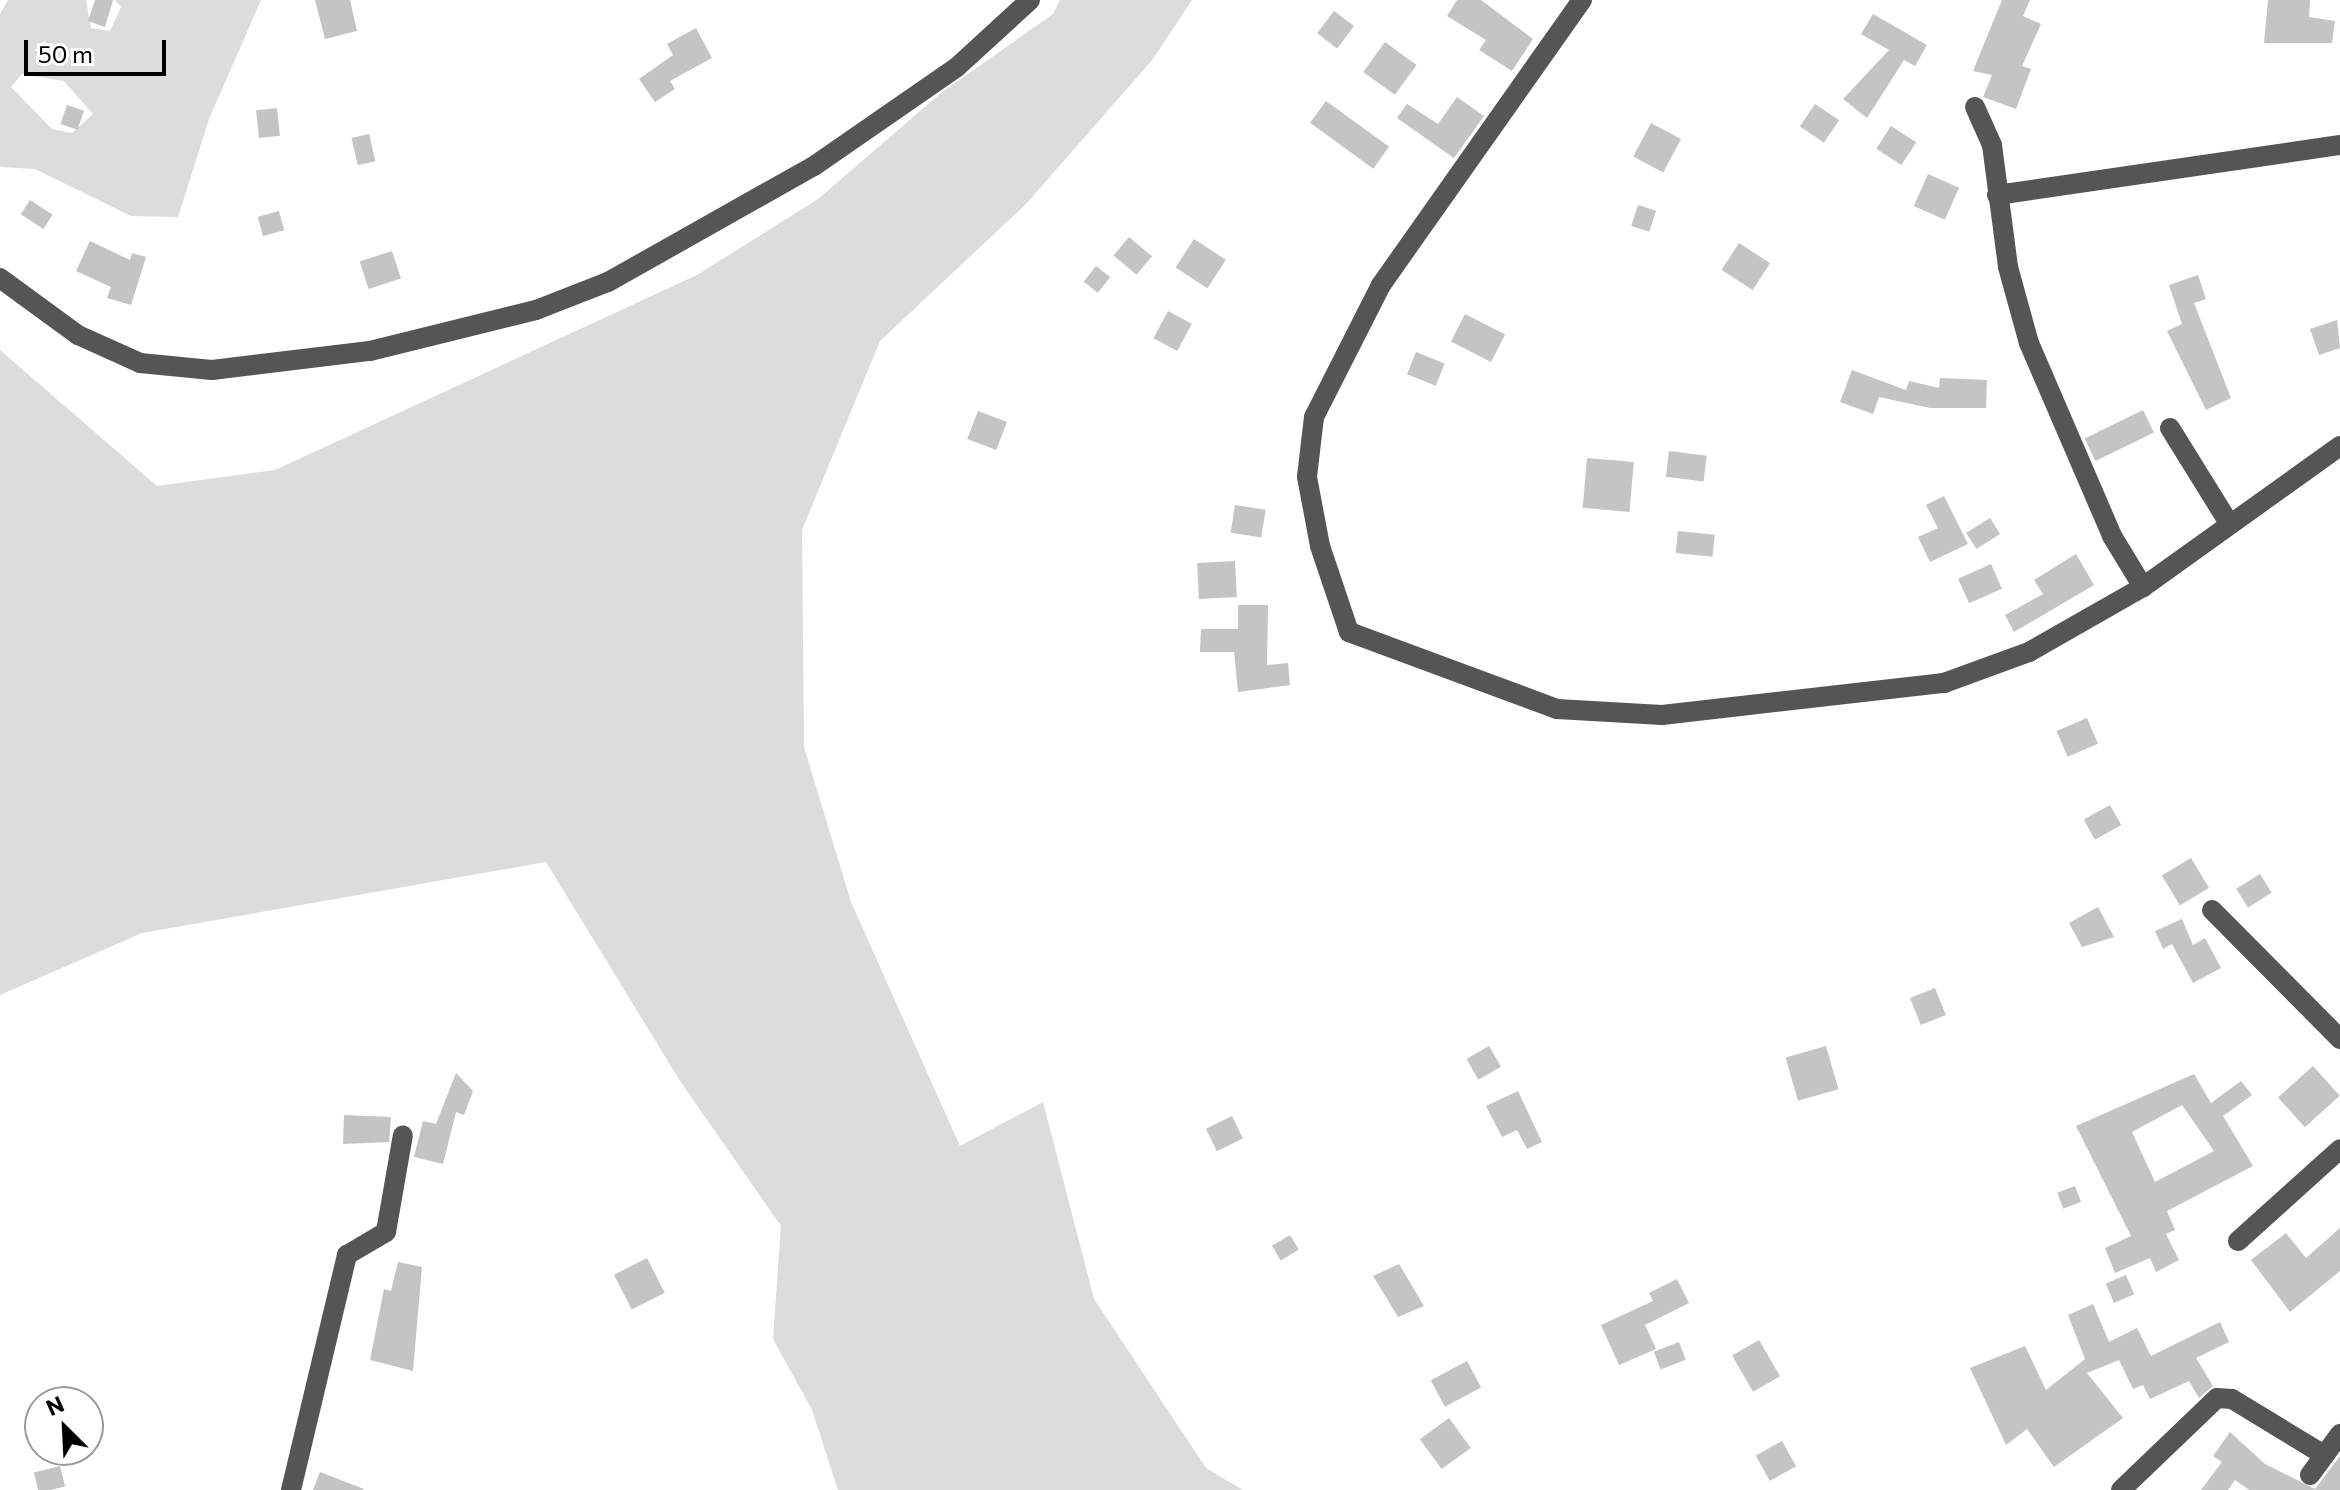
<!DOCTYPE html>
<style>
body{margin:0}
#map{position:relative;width:2340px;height:1490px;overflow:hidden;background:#fff;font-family:Commissioner,sans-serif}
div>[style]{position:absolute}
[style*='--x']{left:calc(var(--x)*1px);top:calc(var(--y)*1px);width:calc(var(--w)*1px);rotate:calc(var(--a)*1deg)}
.green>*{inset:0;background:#dcdcdc}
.building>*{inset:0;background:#c4c4c4;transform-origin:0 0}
.minor>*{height:20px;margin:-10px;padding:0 10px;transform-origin:10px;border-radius:10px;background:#555}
span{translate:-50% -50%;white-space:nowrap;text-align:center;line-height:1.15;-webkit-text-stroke:8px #fff;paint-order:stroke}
.north{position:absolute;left:24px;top:1386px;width:80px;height:80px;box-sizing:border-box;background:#fff;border:2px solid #999;border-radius:50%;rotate:336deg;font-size:22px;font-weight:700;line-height:32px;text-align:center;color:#000}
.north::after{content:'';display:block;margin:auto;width:28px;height:36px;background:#000;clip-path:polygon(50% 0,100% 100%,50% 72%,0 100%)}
.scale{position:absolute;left:24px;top:40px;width:142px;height:36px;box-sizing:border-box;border:4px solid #000;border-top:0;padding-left:10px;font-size:24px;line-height:28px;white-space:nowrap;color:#000;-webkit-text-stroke:6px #fff;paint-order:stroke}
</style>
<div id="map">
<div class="green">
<div style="clip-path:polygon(evenodd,8px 0,86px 0,91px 28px,110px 31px,121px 7px,115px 0,261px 0,209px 119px,178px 217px,131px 216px,35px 169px,0 167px,0 14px,8px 0,22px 74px,64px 81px,93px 114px,72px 133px,52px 129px,11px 87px,22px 74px)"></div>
<div style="clip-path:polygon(1060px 0,1192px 0,1153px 59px,1026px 204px,880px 341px,802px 530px,804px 747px,851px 902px,960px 1146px,1043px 1102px,1094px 1299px,1206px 1468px,1243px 1490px,838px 1490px,812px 1410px,773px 1339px,781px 1226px,680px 1081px,546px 862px,142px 933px,0 995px,0 350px,157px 486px,275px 470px,697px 275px,818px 199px,941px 93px,1053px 14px)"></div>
</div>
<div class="building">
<div style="clip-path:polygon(95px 0,113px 0,105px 27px,88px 21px)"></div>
<div style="clip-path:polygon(315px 0,350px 0,357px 31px,325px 39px)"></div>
<div style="clip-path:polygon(1457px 0,1481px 0,1533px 39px,1512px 71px,1479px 50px,1486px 40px,1447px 16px)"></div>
<div style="clip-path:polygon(2002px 0,2030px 0,2023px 16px,2041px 24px,2022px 66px,2031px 69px,2016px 109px,1983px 97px,1992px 75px,1973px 71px)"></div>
<div style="clip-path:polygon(2268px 0,2310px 0,2309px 17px,2335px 21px,2332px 43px,2264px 43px)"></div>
<div style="left:1334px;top:11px;width:25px;height:28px;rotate:37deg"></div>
<div style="clip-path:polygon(1873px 14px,1927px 45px,1915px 66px,1904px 60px,1867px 118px,1843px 99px,1889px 50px,1861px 34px)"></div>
<div style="clip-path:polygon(696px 28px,712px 58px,670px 81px,675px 89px,655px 102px,639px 79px,673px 55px,667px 44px)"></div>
<div style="left:1385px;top:42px;width:39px;height:37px;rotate:36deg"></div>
<div style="clip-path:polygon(1457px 97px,1484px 116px,1454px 158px,1397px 118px,1407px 104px,1438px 124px)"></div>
<div style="left:1326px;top:101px;width:78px;height:27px;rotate:36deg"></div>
<div style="left:1815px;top:104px;width:29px;height:27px;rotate:34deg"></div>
<div style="left:67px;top:105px;width:18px;height:20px;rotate:19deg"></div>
<div style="left:277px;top:108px;width:28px;height:21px;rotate:84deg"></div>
<div style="left:1651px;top:123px;width:34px;height:38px;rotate:28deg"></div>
<div style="left:1891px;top:126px;width:30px;height:27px;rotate:33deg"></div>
<div style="left:369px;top:134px;width:28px;height:18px;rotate:77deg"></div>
<div style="left:1928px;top:174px;width:34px;height:35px;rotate:24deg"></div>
<div style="left:30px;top:200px;width:27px;height:17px;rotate:33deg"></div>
<div style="left:1638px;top:205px;width:19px;height:22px;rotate:18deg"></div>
<div style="left:279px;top:211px;width:20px;height:22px;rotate:75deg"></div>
<div style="left:1129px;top:237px;width:30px;height:24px;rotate:40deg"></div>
<div style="left:1194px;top:239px;width:38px;height:34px;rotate:33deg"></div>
<div style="clip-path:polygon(90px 241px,130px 260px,132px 253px,146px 257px,131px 305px,107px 298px,111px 287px,76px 271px)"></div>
<div style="left:1739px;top:243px;width:37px;height:32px;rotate:33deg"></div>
<div style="left:392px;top:251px;width:29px;height:34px;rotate:72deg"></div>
<div style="left:1096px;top:266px;width:18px;height:20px;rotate:38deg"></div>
<div style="clip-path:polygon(2198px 275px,2206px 299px,2194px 303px,2231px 398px,2206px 410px,2167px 331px,2182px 324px,2169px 285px)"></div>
<div style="left:1168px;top:311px;width:27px;height:31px;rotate:28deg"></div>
<div style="left:1465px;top:314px;width:45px;height:31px;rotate:27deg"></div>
<div style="clip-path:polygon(2337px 320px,2340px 348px,2319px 355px,2310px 329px)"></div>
<div style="left:1416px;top:352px;width:31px;height:24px;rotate:22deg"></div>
<div style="clip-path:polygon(1852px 370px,1906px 390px,1909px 381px,1939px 388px,1940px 378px,1987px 380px,1986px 408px,1930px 408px,1879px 397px,1873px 414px,1840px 402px)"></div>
<div style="left:2143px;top:410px;width:25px;height:65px;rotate:64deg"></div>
<div style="left:978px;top:411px;width:31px;height:30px;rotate:21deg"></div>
<div style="left:1669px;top:451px;width:38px;height:26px;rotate:7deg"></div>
<div style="left:1587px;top:458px;width:47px;height:50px;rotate:5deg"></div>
<div style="clip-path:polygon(1944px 496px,1968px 544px,1930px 562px,1918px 537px,1938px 528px,1926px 505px)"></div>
<div style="left:1235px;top:505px;width:31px;height:28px;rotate:9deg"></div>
<div style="left:1990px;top:518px;width:19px;height:28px;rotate:58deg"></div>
<div style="left:1678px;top:531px;width:37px;height:22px;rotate:6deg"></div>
<div style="clip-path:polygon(2076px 554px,2094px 585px,2014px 632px,2005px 615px,2043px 594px,2034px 580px)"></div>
<div style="left:1235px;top:561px;width:36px;height:38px;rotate:87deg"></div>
<div style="left:1991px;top:564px;width:27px;height:36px;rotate:66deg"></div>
<div style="clip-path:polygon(1238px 605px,1268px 605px,1267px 665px,1288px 663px,1290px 685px,1238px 692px,1234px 652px,1200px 652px,1201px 629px,1238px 629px)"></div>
<div style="left:2087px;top:718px;width:28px;height:33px;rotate:67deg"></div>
<div style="left:2110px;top:805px;width:23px;height:30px;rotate:61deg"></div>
<div style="left:2191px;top:858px;width:35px;height:34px;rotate:59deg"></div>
<div style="left:2260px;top:874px;width:22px;height:28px;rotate:58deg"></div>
<div style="clip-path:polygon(2098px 907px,2114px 937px,2082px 947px,2069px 923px)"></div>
<div style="clip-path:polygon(2182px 919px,2193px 945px,2205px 938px,2221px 968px,2193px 983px,2172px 944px,2163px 949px,2155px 931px)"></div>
<div style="left:1935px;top:988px;width:29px;height:27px;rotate:68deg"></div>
<div style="left:1489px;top:1046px;width:24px;height:26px;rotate:60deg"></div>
<div style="left:1826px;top:1046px;width:45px;height:42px;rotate:74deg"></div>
<div style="left:2313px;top:1066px;width:40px;height:47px;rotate:48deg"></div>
<div style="clip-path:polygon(456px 1073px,473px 1091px,464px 1115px,456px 1112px,443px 1164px,414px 1157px,423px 1121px,436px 1124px)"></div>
<div style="clip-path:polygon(evenodd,2194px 1074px,2211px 1103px,2241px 1081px,2252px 1095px,2223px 1116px,2253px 1166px,2167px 1211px,2175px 1230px,2166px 1234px,2179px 1260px,2156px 1272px,2150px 1258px,2115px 1273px,2105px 1248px,2131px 1236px,2076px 1126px,2194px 1074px,2182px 1105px,2214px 1151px,2155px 1182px,2132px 1132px,2182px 1105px)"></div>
<div style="clip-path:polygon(1518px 1091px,1542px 1142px,1527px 1149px,1517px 1130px,1502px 1137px,1486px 1106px)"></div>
<div style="clip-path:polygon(344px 1115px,391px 1117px,389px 1142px,343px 1144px)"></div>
<div style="left:1232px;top:1116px;width:25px;height:29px;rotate:64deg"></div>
<div style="left:2075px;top:1186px;width:17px;height:19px;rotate:69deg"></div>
<div style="clip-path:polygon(2340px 1228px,2340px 1271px,2290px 1312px,2251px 1260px,2286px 1233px,2306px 1258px)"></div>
<div style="left:1290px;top:1235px;width:17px;height:21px;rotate:59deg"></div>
<div style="left:647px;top:1258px;width:39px;height:37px;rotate:63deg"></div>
<div style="clip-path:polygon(398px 1262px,422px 1267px,413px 1371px,370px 1360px,384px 1289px,391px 1291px)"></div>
<div style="clip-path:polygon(1399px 1264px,1424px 1306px,1398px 1317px,1373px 1276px)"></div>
<div style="left:2126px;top:1275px;width:21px;height:22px;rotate:67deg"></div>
<div style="clip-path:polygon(1677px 1279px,1689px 1303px,1645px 1325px,1656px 1349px,1619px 1365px,1601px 1325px,1653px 1301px,1649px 1293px)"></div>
<div style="clip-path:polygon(2093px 1304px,2109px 1342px,2137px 1328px,2151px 1356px,2220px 1322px,2229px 1342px,2196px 1358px,2213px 1386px,2199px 1398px,2189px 1381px,2150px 1399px,2143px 1385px,2133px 1389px,2119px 1360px,2087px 1373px,2123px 1418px,2054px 1467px,2027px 1429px,2006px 1445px,1970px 1368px,2025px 1346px,2046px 1390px,2085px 1359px,2068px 1315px)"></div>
<div style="left:1759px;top:1340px;width:42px;height:31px;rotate:60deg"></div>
<div style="left:1679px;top:1342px;width:19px;height:27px;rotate:69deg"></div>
<div style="left:1467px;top:1361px;width:30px;height:41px;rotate:62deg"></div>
<div style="left:1449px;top:1418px;width:37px;height:36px;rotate:54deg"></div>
<div style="clip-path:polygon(2230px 1432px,2265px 1464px,2315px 1489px,2340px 1456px,2340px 1490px,2249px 1490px,2235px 1480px,2228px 1490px,2201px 1490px,2222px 1462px,2213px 1456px)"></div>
<div style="left:1782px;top:1441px;width:29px;height:30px;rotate:61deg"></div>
<div style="left:60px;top:1466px;width:21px;height:27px;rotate:76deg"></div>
<div style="clip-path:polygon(320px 1472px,364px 1489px,363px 1490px,313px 1490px)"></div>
</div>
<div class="minor">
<div style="--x:1582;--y:0;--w:349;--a:125.2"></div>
<div style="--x:1381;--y:285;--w:148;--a:116.9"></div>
<div style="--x:1314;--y:417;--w:60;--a:96.7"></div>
<div style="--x:1307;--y:477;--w:70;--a:79.3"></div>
<div style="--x:1320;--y:546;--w:91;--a:71.4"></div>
<div style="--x:1349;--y:632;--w:222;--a:20.3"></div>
<div style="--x:1557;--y:709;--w:105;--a:3.3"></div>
<div style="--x:1662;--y:715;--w:284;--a:-6.5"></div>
<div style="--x:1944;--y:683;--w:90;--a:-20"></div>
<div style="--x:2029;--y:652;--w:131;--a:-29.7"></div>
<div style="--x:2143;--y:587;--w:242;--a:-35.6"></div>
<div style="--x:1975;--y:107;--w:42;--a:65.9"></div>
<div style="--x:1992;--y:145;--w:123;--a:82.5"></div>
<div style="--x:2008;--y:267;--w:79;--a:74.6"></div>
<div style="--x:2029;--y:343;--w:210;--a:66.7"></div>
<div style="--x:2112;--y:536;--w:60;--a:58.7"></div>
<div style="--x:1997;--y:195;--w:347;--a:-8.3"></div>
<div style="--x:0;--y:278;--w:97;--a:36.2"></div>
<div style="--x:78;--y:335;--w:68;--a:24.3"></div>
<div style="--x:140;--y:363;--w:72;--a:5.6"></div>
<div style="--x:212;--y:370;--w:159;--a:-6.9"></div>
<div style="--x:370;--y:351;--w:171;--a:-13.9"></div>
<div style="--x:536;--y:310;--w:77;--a:-21.3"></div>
<div style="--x:608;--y:282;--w:236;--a:-29.4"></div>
<div style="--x:814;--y:166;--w:174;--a:-34.7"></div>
<div style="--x:957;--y:67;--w:99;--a:-42.5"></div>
<div style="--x:2170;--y:428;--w:112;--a:58.2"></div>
<div style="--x:2212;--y:910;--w:182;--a:45.2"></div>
<div style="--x:2238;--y:1241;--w:137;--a:-42"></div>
<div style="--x:2310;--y:1475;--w:51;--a:-53.8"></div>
<div style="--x:291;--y:1490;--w:242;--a:-76.6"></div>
<div style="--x:347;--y:1255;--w:45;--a:-30.5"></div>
<div style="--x:386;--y:1232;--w:98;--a:-80.1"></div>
<div style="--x:2121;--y:1490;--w:133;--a:-43.8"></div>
<div style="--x:2217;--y:1398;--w:15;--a:4"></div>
<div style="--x:2232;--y:1399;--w:108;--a:31.3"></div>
</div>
<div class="north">N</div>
<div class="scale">50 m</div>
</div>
